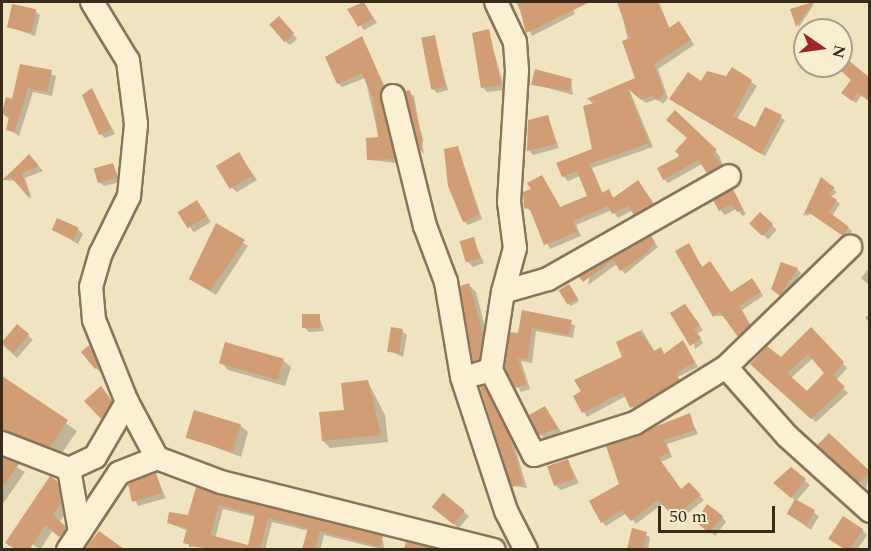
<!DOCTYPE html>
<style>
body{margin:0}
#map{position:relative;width:871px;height:551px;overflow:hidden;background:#f0e3c0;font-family:Spectral,serif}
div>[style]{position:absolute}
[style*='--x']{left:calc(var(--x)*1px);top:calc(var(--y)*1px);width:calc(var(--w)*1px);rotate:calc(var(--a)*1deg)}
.shadow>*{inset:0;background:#0003;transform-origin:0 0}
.building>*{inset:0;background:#d19d74;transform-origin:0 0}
.roads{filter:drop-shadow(2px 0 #8a7457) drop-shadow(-2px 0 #8a7457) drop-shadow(0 2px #8a7457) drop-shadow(0 -2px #8a7457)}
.minor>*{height:22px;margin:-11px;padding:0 11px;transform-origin:11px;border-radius:11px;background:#fbf0d4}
span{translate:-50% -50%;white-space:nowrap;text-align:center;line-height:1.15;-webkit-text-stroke:4.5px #f7edd0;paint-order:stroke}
.frame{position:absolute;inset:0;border:3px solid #392b1c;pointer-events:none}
.north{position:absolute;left:793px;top:18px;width:60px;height:60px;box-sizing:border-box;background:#f7edd0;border:2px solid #ab9f88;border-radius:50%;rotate:103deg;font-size:16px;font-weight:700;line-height:24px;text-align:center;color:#392b1c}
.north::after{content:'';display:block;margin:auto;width:21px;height:27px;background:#9d2724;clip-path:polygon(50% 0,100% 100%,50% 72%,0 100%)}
.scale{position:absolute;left:658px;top:506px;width:117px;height:27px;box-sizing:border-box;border:3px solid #392b1c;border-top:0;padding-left:8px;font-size:18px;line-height:21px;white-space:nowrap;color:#392b1c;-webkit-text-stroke:4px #f7edd0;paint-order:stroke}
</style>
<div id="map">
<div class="shadow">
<div style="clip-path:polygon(363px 2px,377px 23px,364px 30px,349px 10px)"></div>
<div style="clip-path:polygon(516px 2px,570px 2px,575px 14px,532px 36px)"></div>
<div style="clip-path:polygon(619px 2px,659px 2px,670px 29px,683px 27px,694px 45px,658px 69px,668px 98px,663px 104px,657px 99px,646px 103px,629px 89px,653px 147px,592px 168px,603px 194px,608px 191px,614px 199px,642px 187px,657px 208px,639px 218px,633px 210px,618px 218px,612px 210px,576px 225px,581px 236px,550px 249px,532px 211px,525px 208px,533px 190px,542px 177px,561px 208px,589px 197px,580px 176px,568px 181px,563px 176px,594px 150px,594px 105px,588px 99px,637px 79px)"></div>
<div style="clip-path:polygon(813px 3px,814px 4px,799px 27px,792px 10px)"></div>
<div style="clip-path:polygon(35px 11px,40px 15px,35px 36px,9px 27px)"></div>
<div style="clip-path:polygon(284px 23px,297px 39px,290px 45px,285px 41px)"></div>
<div style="clip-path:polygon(488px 31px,505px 90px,487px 92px,483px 87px)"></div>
<div style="clip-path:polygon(434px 36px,448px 90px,437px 93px,433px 89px)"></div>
<div style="clip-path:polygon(362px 38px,387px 92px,398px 163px,369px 160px,379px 138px,365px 78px,342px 87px,338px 83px)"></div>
<div style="clip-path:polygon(841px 56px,862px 95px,856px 103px,846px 96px,852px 80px,836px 66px,841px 66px)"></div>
<div style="clip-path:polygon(21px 65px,56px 76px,52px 96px,33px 92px,19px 136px,8px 129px,10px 120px,3px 114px,7px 99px,14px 101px)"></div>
<div style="clip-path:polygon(732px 69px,757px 86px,737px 119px,756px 130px,766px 109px,785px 120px,765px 156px,674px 102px,702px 84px,727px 78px)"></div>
<div style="clip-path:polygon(571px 80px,573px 95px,533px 84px)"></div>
<div style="clip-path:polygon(92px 90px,115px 134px,105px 138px,100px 134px)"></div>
<div style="clip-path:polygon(407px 92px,414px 96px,424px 154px,422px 152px)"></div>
<div style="clip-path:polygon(675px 112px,719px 155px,724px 169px,712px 176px,702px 164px,668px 183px,664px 179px,689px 138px)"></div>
<div style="clip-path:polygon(548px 117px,559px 148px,533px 155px,529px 150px)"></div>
<div style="clip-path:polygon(458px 148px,482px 219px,468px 225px,464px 221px)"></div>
<div style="clip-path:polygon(239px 154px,257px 180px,237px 192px,232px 188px)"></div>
<div style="clip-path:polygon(29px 156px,43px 171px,25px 178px,32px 199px,17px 181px,2px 180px)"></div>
<div style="clip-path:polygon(113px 164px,121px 182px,104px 186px,99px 182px)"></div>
<div style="clip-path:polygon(821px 180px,837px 192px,831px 197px,840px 204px,832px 216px,852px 231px,847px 238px,812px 214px,805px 216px)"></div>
<div style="clip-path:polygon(732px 191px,746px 214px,743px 216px,736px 209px,725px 215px,720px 210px)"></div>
<div style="clip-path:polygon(197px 202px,211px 222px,194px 232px,190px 228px)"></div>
<div style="left:760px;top:214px;width:23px;height:13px;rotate:43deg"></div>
<div style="clip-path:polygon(216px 225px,248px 246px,216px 295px,191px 279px)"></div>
<div style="clip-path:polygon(78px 229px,83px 234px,78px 244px,53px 230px)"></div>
<div style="clip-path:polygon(651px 238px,658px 247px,625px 274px,617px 264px,588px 285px,590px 275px,581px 277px)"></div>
<div style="clip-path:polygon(473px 239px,484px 263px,473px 267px,468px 262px)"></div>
<div style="clip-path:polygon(688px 245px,703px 268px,731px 293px,755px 283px,763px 296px,742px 310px,753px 329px,742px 339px,724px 316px,714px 316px)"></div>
<div style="clip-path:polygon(870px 267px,870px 286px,861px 278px)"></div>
<div style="clip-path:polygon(797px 269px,801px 273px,784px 299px,773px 288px)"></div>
<div style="clip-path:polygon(469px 285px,476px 292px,489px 343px,482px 368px,474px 360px)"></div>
<div style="clip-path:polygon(571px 288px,579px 301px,571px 306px,569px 304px)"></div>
<div style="clip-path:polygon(688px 310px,703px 330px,697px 334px,703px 343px,695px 349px)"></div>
<div style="clip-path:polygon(524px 312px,575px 325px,573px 338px,536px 331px,532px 363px,521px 361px,530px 389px,521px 392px,507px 368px)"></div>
<div style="clip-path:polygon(870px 313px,870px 323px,865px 318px)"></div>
<div style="clip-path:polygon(319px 316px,324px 331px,309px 332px,304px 327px)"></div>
<div style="left:17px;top:326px;width:21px;height:24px;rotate:41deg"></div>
<div style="clip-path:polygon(evenodd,811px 329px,847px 368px,836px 381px,848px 393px,816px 422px,752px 364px,781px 359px,811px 329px,813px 358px,826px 373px,808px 393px,791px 378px,813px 358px)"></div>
<div style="clip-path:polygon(642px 330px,655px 352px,665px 355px,683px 342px,698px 367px,678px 377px,682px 384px,635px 411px,626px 396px,587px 417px,575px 396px,624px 357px,618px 342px)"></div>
<div style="clip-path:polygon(402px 331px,407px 335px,403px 357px,388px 350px)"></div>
<div style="clip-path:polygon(89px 347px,94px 351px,100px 372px,96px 368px)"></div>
<div style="clip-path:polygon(283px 360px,291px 367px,285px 386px,228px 370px,221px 362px)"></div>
<div style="clip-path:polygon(2px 378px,77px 431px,60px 456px,2px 430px)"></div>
<div style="clip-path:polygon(368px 382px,385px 415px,388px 442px,330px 448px,323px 441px)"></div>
<div style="clip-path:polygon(484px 388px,514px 444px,527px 488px,513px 486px)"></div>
<div style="clip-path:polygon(105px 392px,116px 407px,107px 423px,87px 401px)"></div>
<div style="clip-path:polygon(545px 408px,562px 433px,545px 439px,540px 434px)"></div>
<div style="clip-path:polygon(689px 415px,698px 434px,667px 444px,672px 457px,661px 462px,682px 491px,689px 484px,704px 500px,677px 522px,662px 504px,636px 524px,627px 513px,606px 526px,602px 522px,621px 485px,608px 447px)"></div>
<div style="clip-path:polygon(240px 425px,248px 432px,241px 457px,188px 437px)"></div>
<div style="clip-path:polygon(829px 435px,870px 473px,866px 488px,818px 444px)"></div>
<div style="clip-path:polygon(2px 458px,25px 472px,2px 505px)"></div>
<div style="clip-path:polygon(568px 461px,579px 483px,561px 490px,556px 486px)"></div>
<div style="clip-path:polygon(791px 469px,810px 485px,796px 501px,819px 516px,811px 530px,788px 514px,796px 501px,779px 487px)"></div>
<div style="clip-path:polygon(156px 475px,166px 498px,138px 506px,129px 487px)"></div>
<div style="clip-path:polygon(56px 482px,64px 490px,68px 511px,60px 521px,71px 531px,67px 542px,53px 530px,40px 550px,22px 536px)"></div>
<div style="clip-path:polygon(evenodd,197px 489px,382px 538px,385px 550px,324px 535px,320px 550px,303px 550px,309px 531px,272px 522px,265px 550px,189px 547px,188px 531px,169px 523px,189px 517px,197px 489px,223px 509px,256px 517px,249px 546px,215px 538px,223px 509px)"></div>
<div style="clip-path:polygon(438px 512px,464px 512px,469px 516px,459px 528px)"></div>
<div style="clip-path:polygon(722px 517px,726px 522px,715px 536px,702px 526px)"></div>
<div style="clip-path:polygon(633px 530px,650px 537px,648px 550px,628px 550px)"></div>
<div style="clip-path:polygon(862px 530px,867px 535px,857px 550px,846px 550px,830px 538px)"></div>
</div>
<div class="building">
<div style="clip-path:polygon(364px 2px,373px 18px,358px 27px,347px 9px)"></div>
<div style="clip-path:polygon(518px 2px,590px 2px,526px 33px)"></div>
<div style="clip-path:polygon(617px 2px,657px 2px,669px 28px,679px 21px,691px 40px,654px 64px,664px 93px,658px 101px,652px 96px,641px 100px,627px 88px,649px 143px,589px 164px,602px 193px,609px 189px,613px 198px,638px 180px,653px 203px,634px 215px,628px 206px,612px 214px,608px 206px,573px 221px,577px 232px,544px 245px,529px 207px,524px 209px,523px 192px,531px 189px,527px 183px,542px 175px,560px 207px,587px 196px,577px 171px,562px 177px,556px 163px,592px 149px,583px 106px,598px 102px,586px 99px,635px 78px,622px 41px,630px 38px)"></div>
<div style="clip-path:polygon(813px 2px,796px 27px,790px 9px)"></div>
<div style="left:12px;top:4px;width:25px;height:24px;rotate:12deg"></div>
<div style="left:279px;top:16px;width:23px;height:13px;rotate:49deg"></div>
<div style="clip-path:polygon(489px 29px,501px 85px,481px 88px,472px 33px)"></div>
<div style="left:435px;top:35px;width:53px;height:14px;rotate:79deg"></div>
<div style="clip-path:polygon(362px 36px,384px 86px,380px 99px,395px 159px,367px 160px,366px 138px,378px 137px,373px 98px,362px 73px,337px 84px,325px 57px)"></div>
<div style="clip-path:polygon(841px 54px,870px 78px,870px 102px,858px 93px,852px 101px,841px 93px,851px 80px,841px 71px)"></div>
<div style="clip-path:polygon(20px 64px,52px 70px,47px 92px,28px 88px,14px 132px,6px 130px,9px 117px,2px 113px,6px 97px,12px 99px)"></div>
<div style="clip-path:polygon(732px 67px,752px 80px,733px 116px,755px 127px,765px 107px,782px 115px,761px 154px,669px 99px,688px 72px,701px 81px,707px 71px,726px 76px)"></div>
<div style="clip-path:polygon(535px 69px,572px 79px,569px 91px,531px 85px)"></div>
<div style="clip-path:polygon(92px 88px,111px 129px,99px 135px,82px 95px)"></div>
<div style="clip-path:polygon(410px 90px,423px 140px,421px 153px,405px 91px)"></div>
<div style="clip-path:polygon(675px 110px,717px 150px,713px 154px,721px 165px,707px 173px,698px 160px,663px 180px,657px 168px,680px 156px,675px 151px,687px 138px,666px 120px)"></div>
<div style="clip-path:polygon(548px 115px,556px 144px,527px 151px,528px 120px)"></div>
<div style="clip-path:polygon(458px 146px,479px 215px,463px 222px,448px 186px,444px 149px)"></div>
<div style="left:239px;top:152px;width:27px;height:27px;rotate:59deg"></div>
<div style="clip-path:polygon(29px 154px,39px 166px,22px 173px,30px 199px,11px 177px,2px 181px)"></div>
<div style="left:113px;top:163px;width:15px;height:20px;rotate:74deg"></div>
<div style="clip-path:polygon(821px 177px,835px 188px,828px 194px,837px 200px,829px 212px,849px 227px,843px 236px,808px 212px,803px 216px)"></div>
<div style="clip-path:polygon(733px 189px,743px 209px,737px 212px,731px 204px,719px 211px,713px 200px)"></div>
<div style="left:197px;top:200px;width:19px;height:23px;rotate:58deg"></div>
<div style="left:760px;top:212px;width:18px;height:16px;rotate:43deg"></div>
<div style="left:57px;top:218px;width:24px;height:13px;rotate:24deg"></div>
<div style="clip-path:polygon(216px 223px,245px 240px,210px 291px,189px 279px)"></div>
<div style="clip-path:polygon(651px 236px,655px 242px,647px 253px,620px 271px,613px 260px,583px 282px,579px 277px)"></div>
<div style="left:474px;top:237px;width:22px;height:15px;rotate:74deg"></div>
<div style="clip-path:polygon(689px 243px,702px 267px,710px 261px,731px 292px,752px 278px,761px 292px,739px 306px,750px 325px,738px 337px,720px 312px,713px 317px,675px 251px)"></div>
<div style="clip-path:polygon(781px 262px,798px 268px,780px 296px,771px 289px)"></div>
<div style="clip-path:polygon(469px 283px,483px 335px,479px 359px,473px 361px,460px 286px)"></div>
<div style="left:569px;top:284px;width:17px;height:12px;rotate:59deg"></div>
<div style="clip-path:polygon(685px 304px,700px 325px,694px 329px,701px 338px,690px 346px,670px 313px)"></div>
<div style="clip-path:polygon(522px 310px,572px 320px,569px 335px,532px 328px,528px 359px,518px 358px,526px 385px,515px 388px,505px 368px,510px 332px,518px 333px)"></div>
<div style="left:302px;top:314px;width:18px;height:14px"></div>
<div style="left:17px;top:324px;width:16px;height:24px;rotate:40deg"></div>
<div style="left:391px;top:327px;width:12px;height:25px;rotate:9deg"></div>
<div style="clip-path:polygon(evenodd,811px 327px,844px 362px,833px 375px,845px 387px,811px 419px,750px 364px,767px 346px,781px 357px,811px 327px,808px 354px,824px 373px,807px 391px,787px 373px,808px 354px)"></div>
<div style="clip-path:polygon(639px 331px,654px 351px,661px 347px,664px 354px,683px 340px,695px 362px,676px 373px,679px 380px,643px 402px,630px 408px,623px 392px,582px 413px,573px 396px,581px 391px,574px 380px,622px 357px,616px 342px)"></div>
<div style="left:225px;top:342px;width:61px;height:22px;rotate:16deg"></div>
<div style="clip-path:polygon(89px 345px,98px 366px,95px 369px,81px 352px)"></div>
<div style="clip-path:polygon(2px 376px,68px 420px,50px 447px,2px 430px)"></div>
<div style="clip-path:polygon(368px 380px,381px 435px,322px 441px,319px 412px,344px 410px,341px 383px)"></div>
<div style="clip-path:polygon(101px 386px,112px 401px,101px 419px,84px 401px)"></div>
<div style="clip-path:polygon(484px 386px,510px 438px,523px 483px,512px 487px,480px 387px)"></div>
<div style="clip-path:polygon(545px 406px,558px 428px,539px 435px,529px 415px)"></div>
<div style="left:194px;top:410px;width:49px;height:29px;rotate:17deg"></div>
<div style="clip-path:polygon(690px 413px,695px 430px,664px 440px,669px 453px,658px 457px,681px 489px,689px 482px,701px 495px,675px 516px,657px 500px,631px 521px,622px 510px,601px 523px,589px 501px,619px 484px,606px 446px)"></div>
<div style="left:829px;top:433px;width:56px;height:17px;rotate:43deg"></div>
<div style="clip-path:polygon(2px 457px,19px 464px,2px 488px)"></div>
<div style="left:568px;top:459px;width:21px;height:22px;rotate:71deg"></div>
<div style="clip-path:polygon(791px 467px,806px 479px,791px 498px,773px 483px)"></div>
<div style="clip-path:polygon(156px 473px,162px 493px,132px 502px,128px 484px)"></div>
<div style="clip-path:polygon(50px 476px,57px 481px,61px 503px,53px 514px,66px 529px,59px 537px,45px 525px,30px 549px,15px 549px,5px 543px)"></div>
<div style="clip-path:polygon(evenodd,196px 487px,383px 536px,380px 547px,320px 531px,315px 549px,302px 549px,308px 528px,268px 518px,260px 549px,208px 549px,183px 543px,187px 528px,167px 523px,169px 512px,188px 515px,196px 487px,219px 505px,255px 515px,248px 545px,210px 535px,219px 505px)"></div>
<div style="left:443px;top:493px;width:28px;height:18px;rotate:39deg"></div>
<div style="left:795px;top:499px;width:23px;height:17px;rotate:29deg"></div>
<div style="clip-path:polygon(707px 504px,723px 516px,709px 533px,696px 522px)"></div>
<div style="left:843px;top:516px;width:24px;height:27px;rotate:33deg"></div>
<div style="clip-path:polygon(632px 528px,647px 532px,643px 549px,627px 549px)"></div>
<div style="clip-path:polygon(99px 531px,124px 549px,85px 549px)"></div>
<div style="clip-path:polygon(406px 542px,436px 549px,404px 549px)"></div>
</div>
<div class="roads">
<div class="minor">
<div style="--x:496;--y:2;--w:44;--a:64.6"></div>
<div style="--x:515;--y:42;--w:29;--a:86"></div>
<div style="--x:517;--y:71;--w:131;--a:93.5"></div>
<div style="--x:509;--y:202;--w:46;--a:82.6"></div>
<div style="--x:515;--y:248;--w:46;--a:105.3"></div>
<div style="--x:393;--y:96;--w:134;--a:76.2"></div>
<div style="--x:425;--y:226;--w:60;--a:69.4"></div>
<div style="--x:446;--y:282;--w:96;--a:80.4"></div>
<div style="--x:462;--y:377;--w:141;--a:71.8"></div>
<div style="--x:506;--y:511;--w:44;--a:62.9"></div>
<div style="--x:726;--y:367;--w:92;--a:48.5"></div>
<div style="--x:787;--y:436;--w:112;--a:42.1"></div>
<div style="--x:491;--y:370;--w:95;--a:63.2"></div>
<div style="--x:534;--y:455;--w:106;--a:-17.6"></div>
<div style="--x:635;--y:423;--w:107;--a:-31.6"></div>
<div style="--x:726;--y:367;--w:173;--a:-44.1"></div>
<div style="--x:477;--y:374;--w:15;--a:-16"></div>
<div style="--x:491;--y:370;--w:79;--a:-81.3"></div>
<div style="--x:503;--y:292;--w:47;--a:-16.1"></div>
<div style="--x:548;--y:279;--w:208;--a:-29.6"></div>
<div style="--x:127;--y:402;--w:64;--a:61.8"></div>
<div style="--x:2;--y:443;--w:72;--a:21.2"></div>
<div style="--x:80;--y:532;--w:64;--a:-99.9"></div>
<div style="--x:69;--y:469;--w:29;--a:-25"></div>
<div style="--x:95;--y:457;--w:64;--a:-59.8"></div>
<div style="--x:127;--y:402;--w:88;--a:-111.9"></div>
<div style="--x:94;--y:320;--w:33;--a:-95"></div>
<div style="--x:91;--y:287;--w:35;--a:-74"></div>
<div style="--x:101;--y:253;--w:64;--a:-63.8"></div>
<div style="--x:129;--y:196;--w:72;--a:-84.4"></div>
<div style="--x:136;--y:124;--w:64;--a:-97.2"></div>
<div style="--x:128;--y:61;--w:69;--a:-121.4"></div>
<div style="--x:68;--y:550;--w:92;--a:-56.5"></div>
<div style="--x:119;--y:473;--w:41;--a:-21.5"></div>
<div style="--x:157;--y:458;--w:68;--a:20.6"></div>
<div style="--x:221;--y:482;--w:281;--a:14"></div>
</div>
</div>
<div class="frame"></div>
<div class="north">N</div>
<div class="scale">50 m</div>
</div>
